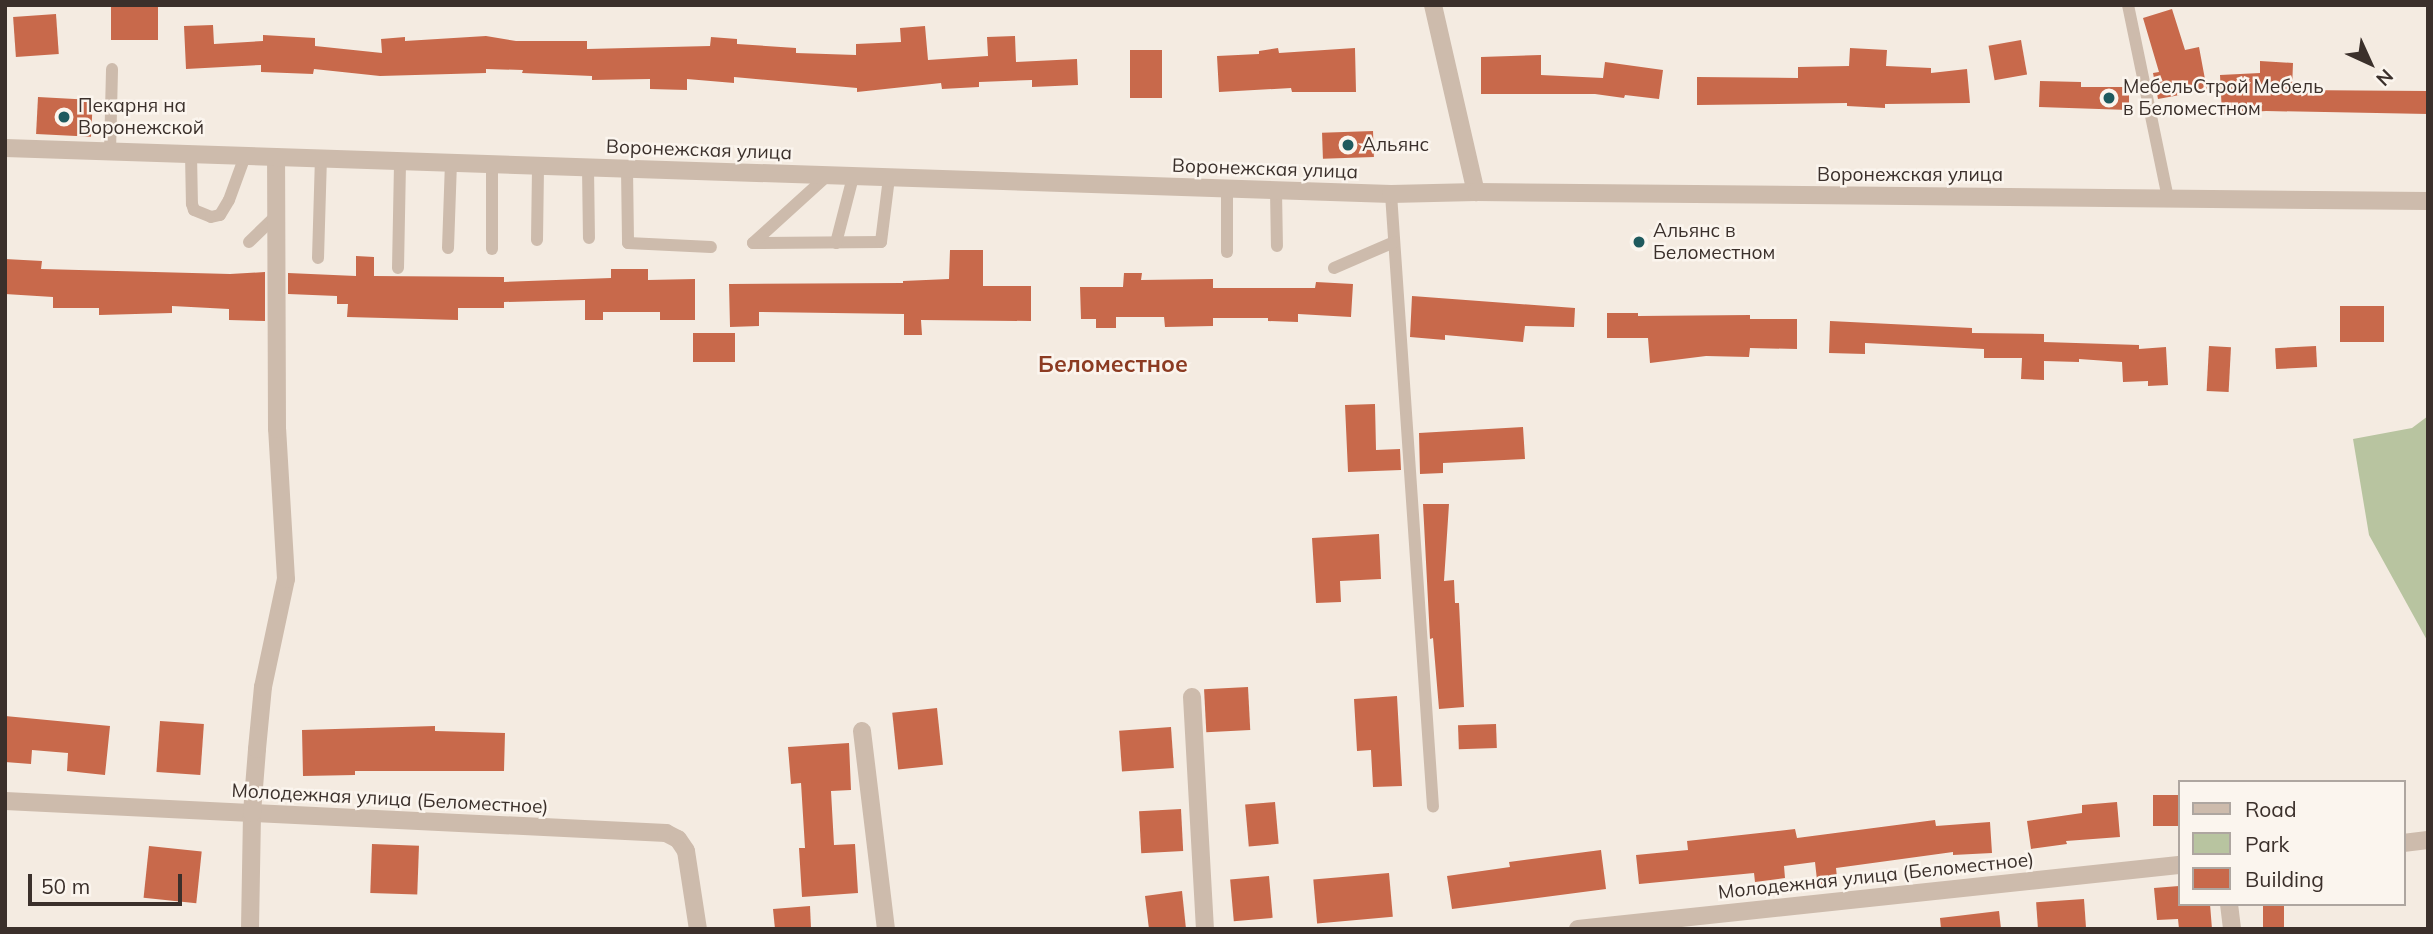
<!DOCTYPE html>
<meta charset="utf-8">
<style>
body{margin:0}
#map{position:relative;width:2433px;height:934px;overflow:hidden;background:#f4ebe1;font-family:Mulish,sans-serif}
div>[style]{position:absolute}
[style*='--x']{left:calc(var(--x)*1px);top:calc(var(--y)*1px);width:calc(var(--w)*1px);rotate:calc(var(--a)*1deg)}
.green>*{inset:0;background:#b8c4a0}
.building>*{inset:0;background:#c8694b;transform-origin:0 0}
.service>*{height:12px;margin:-6px;padding:0 6px;transform-origin:6px;border-radius:6px;background:#cdbbac}
.minor>*{height:18px;margin:-9px;padding:0 9px;transform-origin:9px;border-radius:9px;background:#cdbbac}
.tertiary>*{height:18px;margin:-9px;padding:0 9px;transform-origin:9px;border-radius:9px;background:#cdbbac}
.dots>*{width:19px;height:19px;translate:-50% -50%;box-sizing:border-box;border:4px solid #fbf5ee;border-radius:50%}
span{translate:-50% -50%;white-space:nowrap;text-align:center;line-height:1.15;-webkit-text-stroke:5px #fbf5ee;paint-order:stroke}
.poi-label{font-size:19px;color:#3b302b}
.left{translate:0 -50%;text-align:left}
.street-label{font-size:19px;color:#3b302b}
.quarter-label{font-size:23px;color:#8c3b22;font-weight:700}
.frame{position:absolute;inset:0;border:7px solid #3b302b;pointer-events:none}
.legend{position:absolute;left:2178px;top:780px;width:228px;height:126px;box-sizing:border-box;background:#fbf5ee;border:2px solid #aea6a0;margin:0;padding:9px 12px;list-style:none;font-size:21px;color:#3b302b}
.legend li{display:flex;align-items:center;gap:14px;height:35px}
.legend b{width:35px;border:2px solid #aea6a0}
.north{position:absolute;left:2335px;top:28px;width:70px;height:70px;-webkit-text-stroke:5px #fbf5ee;paint-order:stroke;rotate:135deg;font-size:19px;font-weight:700;line-height:28px;text-align:center;color:#3b302b}
.north::after{content:'';display:block;margin:auto;width:24px;height:32px;background:#3b302b;clip-path:polygon(50% 0,100% 100%,50% 72%,0 100%)}
.scale{position:absolute;left:28px;top:874px;width:154px;height:32px;box-sizing:border-box;border:4px solid #3b302b;border-top:0;padding-left:9px;font-size:21px;line-height:24px;white-space:nowrap;color:#3b302b;-webkit-text-stroke:5px #fbf5ee;paint-order:stroke}
</style>
<div id="map">
<div class="green">
<div style="clip-path:polygon(2428px 416px,2428px 642px,2369px 535px,2353px 439px,2412px 428px)"></div>
</div>
<div class="building">
<div style="left:111px;top:5px;width:47px;height:35px"></div>
<div style="clip-path:polygon(2172px 9px,2185px 50px,2199px 47px,2207px 90px,2158px 99px,2153px 73px,2159px 72px,2143px 18px)"></div>
<div style="left:56px;top:14px;width:40px;height:43px;rotate:86deg"></div>
<div style="clip-path:polygon(213px 25px,214px 44px,263px 41px,263px 35px,315px 38px,315px 46px,382px 53px,381px 39px,405px 37px,405px 41px,486px 36px,516px 41px,587px 41px,587px 49px,710px 46px,711px 37px,737px 39px,737px 44px,796px 48px,796px 53px,856px 55px,856px 44px,901px 42px,900px 28px,925px 26px,928px 60px,988px 56px,987px 37px,1015px 36px,1016px 62px,1077px 59px,1078px 85px,1032px 87px,1032px 80px,979px 82px,979px 87px,942px 89px,941px 83px,857px 92px,857px 88px,734px 77px,734px 83px,687px 79px,687px 90px,650px 89px,650px 79px,592px 80px,592px 76px,522px 73px,523px 70px,486px 69px,486px 73px,380px 76px,314px 69px,313px 74px,261px 72px,261px 65px,186px 69px,184px 26px)"></div>
<div style="left:2021px;top:40px;width:35px;height:33px;rotate:80deg"></div>
<div style="clip-path:polygon(1278px 48px,1279px 53px,1355px 48px,1356px 92px,1292px 92px,1291px 88px,1219px 92px,1217px 56px,1259px 54px,1259px 51px)"></div>
<div style="clip-path:polygon(1850px 48px,1887px 50px,1886px 66px,1931px 68px,1931px 73px,1967px 69px,1970px 103px,1885px 104px,1885px 108px,1847px 106px,1847px 103px,1697px 105px,1697px 77px,1798px 78px,1798px 67px,1849px 66px)"></div>
<div style="left:1130px;top:50px;width:32px;height:48px"></div>
<div style="clip-path:polygon(1541px 55px,1541px 75px,1603px 78px,1605px 62px,1663px 70px,1659px 99px,1625px 95px,1624px 98px,1595px 94px,1481px 94px,1481px 57px)"></div>
<div style="clip-path:polygon(2260px 61px,2293px 63px,2292px 90px,2428px 91px,2428px 114px,2266px 111px,2222px 114px,2220px 75px,2260px 73px)"></div>
<div style="clip-path:polygon(2040px 81px,2081px 82px,2081px 87px,2129px 87px,2129px 110px,2039px 107px)"></div>
<div style="left:38px;top:97px;width:55px;height:37px;rotate:3deg"></div>
<div style="left:1373px;top:131px;width:26px;height:51px;rotate:88deg"></div>
<div style="clip-path:polygon(950px 250px,983px 250px,983px 286px,1031px 286px,1031px 321px,921px 320px,922px 335px,904px 335px,904px 314px,759px 312px,759px 326px,730px 327px,729px 284px,903px 283px,903px 281px,949px 279px)"></div>
<div style="clip-path:polygon(356px 256px,374px 257px,374px 276px,504px 277px,504px 282px,611px 278px,611px 269px,648px 269px,648px 280px,695px 279px,695px 320px,660px 320px,660px 312px,603px 312px,603px 320px,585px 320px,585px 300px,504px 302px,504px 308px,458px 308px,458px 320px,347px 317px,348px 304px,337px 304px,337px 296px,288px 294px,288px 273px,356px 276px)"></div>
<div style="clip-path:polygon(5px 259px,42px 261px,41px 269px,230px 274px,265px 272px,265px 321px,229px 320px,229px 309px,172px 306px,172px 313px,99px 315px,99px 308px,53px 308px,53px 297px,5px 294px)"></div>
<div style="clip-path:polygon(1124px 273px,1142px 273px,1141px 280px,1213px 279px,1213px 288px,1315px 288px,1316px 282px,1353px 284px,1351px 317px,1298px 314px,1298px 322px,1268px 321px,1268px 318px,1213px 318px,1213px 326px,1165px 327px,1164px 317px,1116px 317px,1116px 328px,1096px 328px,1096px 319px,1081px 319px,1080px 287px,1123px 287px)"></div>
<div style="clip-path:polygon(1412px 296px,1575px 308px,1574px 327px,1525px 326px,1523px 342px,1445px 335px,1445px 340px,1410px 337px)"></div>
<div style="left:2384px;top:306px;width:36px;height:44px;rotate:90deg"></div>
<div style="clip-path:polygon(1607px 313px,1638px 313px,1638px 316px,1750px 315px,1750px 319px,1797px 319px,1797px 349px,1750px 348px,1749px 357px,1706px 356px,1650px 363px,1648px 338px,1607px 338px)"></div>
<div style="clip-path:polygon(1830px 321px,1972px 328px,1972px 333px,2044px 334px,2044px 342px,2139px 345px,2139px 349px,2166px 347px,2168px 385px,2148px 386px,2148px 381px,2123px 382px,2122px 362px,2079px 359px,2079px 362px,2044px 361px,2044px 380px,2021px 379px,2022px 358px,1984px 358px,1984px 349px,1865px 343px,1865px 354px,1829px 353px)"></div>
<div style="left:735px;top:333px;width:29px;height:42px;rotate:90deg"></div>
<div style="left:2209px;top:346px;width:22px;height:45px;rotate:3deg"></div>
<div style="left:2316px;top:346px;width:21px;height:41px;rotate:87deg"></div>
<div style="clip-path:polygon(1375px 404px,1376px 450px,1400px 449px,1401px 470px,1348px 472px,1345px 405px)"></div>
<div style="clip-path:polygon(1523px 427px,1525px 459px,1443px 463px,1443px 473px,1420px 474px,1419px 433px)"></div>
<div style="clip-path:polygon(1423px 504px,1449px 504px,1444px 581px,1454px 580px,1455px 603px,1459px 603px,1464px 707px,1439px 709px,1433px 638px,1430px 639px)"></div>
<div style="clip-path:polygon(1379px 534px,1381px 579px,1340px 581px,1341px 602px,1316px 603px,1312px 538px)"></div>
<div style="left:1248px;top:687px;width:43px;height:44px;rotate:87deg"></div>
<div style="clip-path:polygon(1397px 696px,1402px 786px,1373px 787px,1371px 750px,1357px 751px,1354px 699px)"></div>
<div style="left:937px;top:708px;width:57px;height:45px;rotate:84deg"></div>
<div style="clip-path:polygon(5px 716px,110px 726px,105px 775px,67px 771px,68px 753px,32px 750px,31px 764px,5px 762px)"></div>
<div style="left:160px;top:721px;width:44px;height:51px;rotate:4deg"></div>
<div style="left:1496px;top:724px;width:24px;height:38px;rotate:88deg"></div>
<div style="clip-path:polygon(435px 726px,435px 731px,505px 733px,504px 771px,355px 771px,355px 775px,303px 776px,302px 730px)"></div>
<div style="left:1171px;top:727px;width:41px;height:52px;rotate:86deg"></div>
<div style="clip-path:polygon(849px 743px,851px 790px,831px 791px,834px 845px,855px 844px,858px 893px,802px 897px,799px 848px,805px 848px,801px 783px,791px 784px,788px 747px)"></div>
<div style="left:2179px;top:795px;width:31px;height:26px;rotate:90deg"></div>
<div style="left:1275px;top:802px;width:42px;height:30px;rotate:85deg"></div>
<div style="clip-path:polygon(2117px 802px,2120px 837px,2066px 841px,2067px 844px,2031px 849px,2027px 821px,2082px 813px,2082px 805px)"></div>
<div style="left:1181px;top:809px;width:42px;height:42px;rotate:87deg"></div>
<div style="clip-path:polygon(1935px 820px,1936px 826px,1990px 822px,1992px 853px,1953px 855px,1953px 852px,1836px 868px,1838px 887px,1818px 889px,1815px 862px,1784px 866px,1785px 878px,1755px 882px,1754px 873px,1639px 884px,1636px 855px,1688px 850px,1687px 841px,1795px 829px,1797px 838px)"></div>
<div style="left:372px;top:844px;width:47px;height:49px;rotate:2deg"></div>
<div style="left:149px;top:846px;width:53px;height:52px;rotate:6deg"></div>
<div style="clip-path:polygon(1601px 850px,1606px 889px,1452px 909px,1447px 876px,1510px 867px,1509px 862px)"></div>
<div style="left:1389px;top:873px;width:44px;height:76px;rotate:85deg"></div>
<div style="left:1269px;top:876px;width:42px;height:39px;rotate:85deg"></div>
<div style="clip-path:polygon(2179px 886px,2179px 904px,2210px 904px,2212px 929px,2179px 929px,2178px 919px,2157px 920px,2154px 888px)"></div>
<div style="clip-path:polygon(1182px 891px,1186px 929px,1149px 929px,1145px 896px)"></div>
<div style="left:2084px;top:899px;width:28px;height:48px;rotate:86deg"></div>
<div style="left:2263px;top:904px;width:21px;height:25px"></div>
<div style="clip-path:polygon(810px 906px,811px 929px,775px 929px,773px 909px)"></div>
<div style="clip-path:polygon(1999px 911px,2001px 929px,1941px 929px,1940px 918px)"></div>
</div>
<div class="service">
<div style="--x:2128;--y:5;--w:197;--a:78.3"></div>
<div style="--x:110;--y:152;--w:83;--a:-88.6"></div>
<div style="--x:191;--y:154;--w:50;--a:88.9"></div>
<div style="--x:192;--y:204;--w:6;--a:72"></div>
<div style="--x:194;--y:210;--w:18;--a:22"></div>
<div style="--x:211;--y:217;--w:9;--a:-13"></div>
<div style="--x:220;--y:215;--w:17;--a:-59"></div>
<div style="--x:229;--y:200;--w:47;--a:-70"></div>
<div style="--x:588;--y:168;--w:70;--a:89.2"></div>
<div style="--x:627;--y:169;--w:74;--a:89.2"></div>
<div style="--x:628;--y:243;--w:83;--a:2.8"></div>
<div style="--x:1276;--y:191;--w:55;--a:89"></div>
<div style="--x:1391;--y:194;--w:614;--a:86.08"></div>
<div style="--x:537;--y:240;--w:74;--a:-89.2"></div>
<div style="--x:249;--y:242;--w:37;--a:-44"></div>
<div style="--x:753;--y:243;--w:128;--a:-0.4"></div>
<div style="--x:881;--y:242;--w:64;--a:-82.9"></div>
<div style="--x:753;--y:243;--w:100;--a:-42.2"></div>
<div style="--x:836;--y:243;--w:68;--a:-75.6"></div>
<div style="--x:448;--y:248;--w:85;--a:-88"></div>
<div style="--x:492;--y:249;--w:85;--a:-90"></div>
<div style="--x:1227;--y:252;--w:63;--a:-90"></div>
<div style="--x:318;--y:258;--w:99;--a:-88.3"></div>
<div style="--x:398;--y:268;--w:107;--a:-88.9"></div>
<div style="--x:1334;--y:268;--w:65;--a:-23.4"></div>
</div>
<div class="minor">
<div style="--x:1192;--y:697;--w:232;--a:86.8"></div>
<div style="--x:862;--y:731;--w:199;--a:83.1"></div>
<div style="--x:5;--y:801;--w:662;--a:2.77"></div>
<div style="--x:666;--y:833;--w:13;--a:27"></div>
<div style="--x:678;--y:839;--w:14;--a:56"></div>
<div style="--x:686;--y:851;--w:79;--a:81.3"></div>
<div style="--x:2403;--y:843;--w:25;--a:-7"></div>
<div style="--x:2229;--y:904;--w:25;--a:83"></div>
<div style="--x:250;--y:929;--w:116;--a:-89"></div>
<div style="--x:252;--y:813;--w:64;--a:-85.5"></div>
<div style="--x:257;--y:749;--w:62;--a:-84.5"></div>
<div style="--x:263;--y:687;--w:110;--a:-78"></div>
<div style="--x:286;--y:579;--w:150;--a:-93.4"></div>
<div style="--x:277;--y:429;--w:272;--a:-90.2"></div>
<div style="--x:1578;--y:929;--w:604;--a:-6.08"></div>
</div>
<div class="tertiary">
<div style="--x:1433;--y:5;--w:192;--a:77.1"></div>
<div style="--x:5;--y:148;--w:1387;--a:1.9"></div>
<div style="--x:1391;--y:194;--w:85;--a:-1.3"></div>
<div style="--x:1476;--y:192;--w:952;--a:0.54"></div>
</div>
<div class="dots">
<div style="left:2109px;top:98px;background:#1f5a5e"></div>
<div style="left:64px;top:117px;background:#1f5a5e"></div>
<div style="left:1348px;top:145px;background:#1f5a5e"></div>
<div style="left:1639px;top:242px;background:#1f5a5e"></div>
</div>
<div class="poi-label">
<span class="left" style="left:2123px;top:98px">МебельСтрой Мебель<br>в Беломестном</span>
<span class="left" style="left:78px;top:117px">Пекарня на<br>Воронежской</span>
<span class="left" style="left:1362px;top:145px">Альянс</span>
<span class="left" style="left:1653px;top:242px">Альянс в<br>Беломестном</span>
</div>
<div class="street-label">
<span style="left:699px;top:150px;rotate:2deg">Воронежская улица</span>
<span style="left:1265px;top:169px;rotate:2deg">Воронежская улица</span>
<span style="left:1910px;top:175px">Воронежская улица</span>
<span style="left:390px;top:799px;rotate:3deg">Молодежная улица (Беломестное)</span>
<span style="left:1876px;top:876px;rotate:-6deg">Молодежная улица (Беломестное)</span>
</div>
<div class="quarter-label">
<span style="left:1113px;top:364px">Беломестное</span>
</div>
<div class="frame"></div>
<ul class="legend">
<li><b style="height:9px;background:#cdbbac"></b>Road</li>
<li><b style="height:19px;background:#b8c4a0"></b>Park</li>
<li><b style="height:19px;background:#c8694b"></b>Building</li>
</ul>
<div class="north">N</div>
<div class="scale">50 m</div>
</div>
